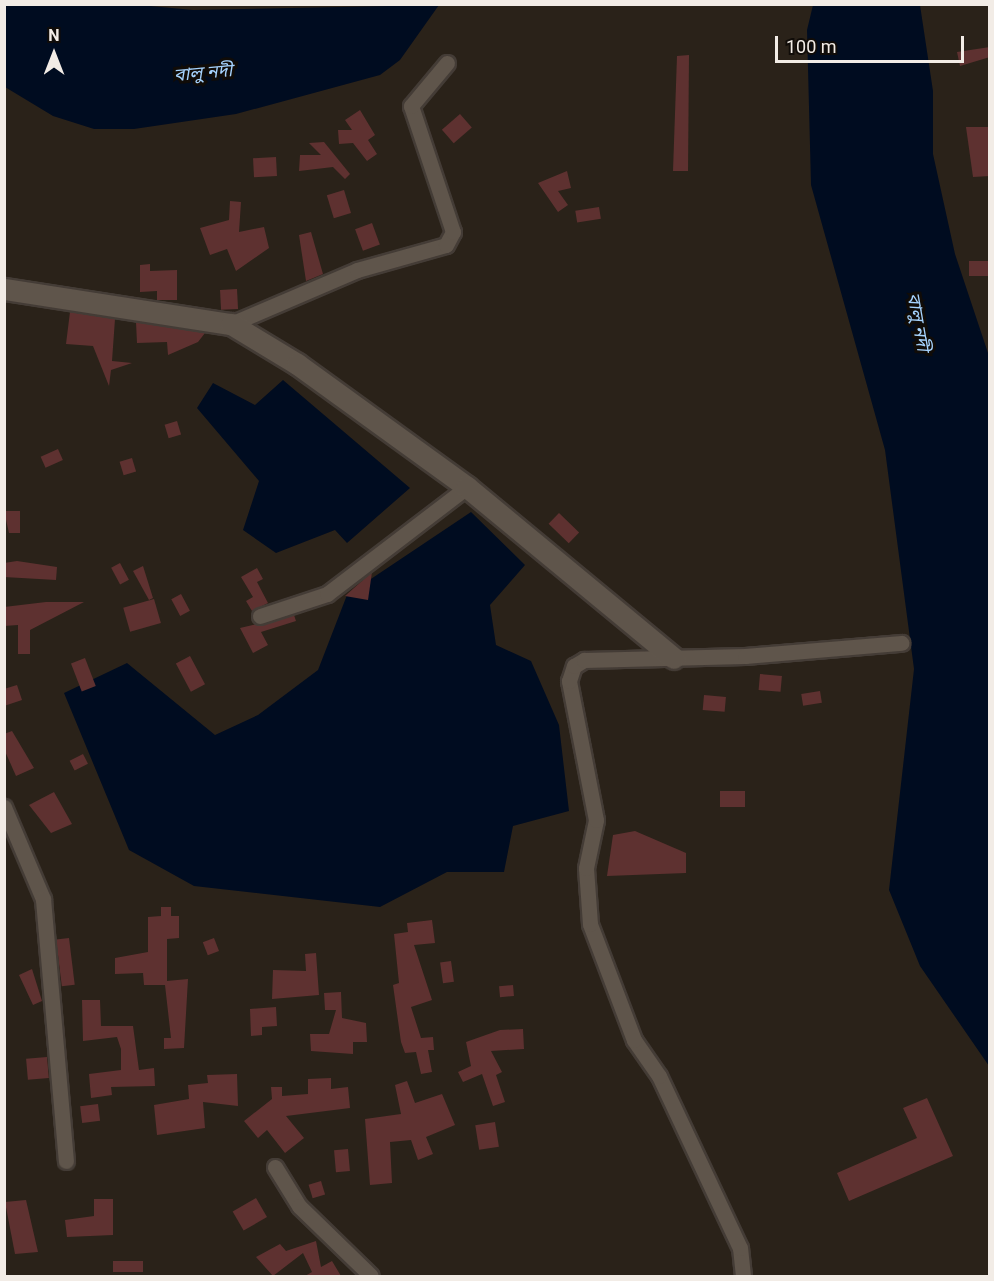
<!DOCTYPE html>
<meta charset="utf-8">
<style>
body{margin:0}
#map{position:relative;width:994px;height:1281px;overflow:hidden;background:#2a2219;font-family:Roboto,"Noto Sans Bengali",sans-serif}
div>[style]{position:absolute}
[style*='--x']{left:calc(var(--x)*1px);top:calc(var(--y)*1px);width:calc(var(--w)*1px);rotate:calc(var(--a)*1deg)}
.water>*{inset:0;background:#000c20}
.building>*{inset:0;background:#5e3130;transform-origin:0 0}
.roads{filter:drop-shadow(2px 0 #443c36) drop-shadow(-2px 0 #443c36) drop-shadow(0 2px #443c36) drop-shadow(0 -2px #443c36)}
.street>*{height:15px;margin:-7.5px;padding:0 7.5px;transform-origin:7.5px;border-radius:7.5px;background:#5f554b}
.secondary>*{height:21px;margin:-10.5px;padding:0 10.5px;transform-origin:10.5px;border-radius:10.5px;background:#5f554b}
span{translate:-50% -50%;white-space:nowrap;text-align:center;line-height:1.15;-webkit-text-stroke:6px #100c08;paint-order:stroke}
.water-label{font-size:18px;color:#a6d3fe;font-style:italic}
.frame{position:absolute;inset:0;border:6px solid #f2ece6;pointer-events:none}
.north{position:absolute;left:24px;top:24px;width:60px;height:60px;-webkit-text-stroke:4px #100c08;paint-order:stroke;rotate:0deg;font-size:16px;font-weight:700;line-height:24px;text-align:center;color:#f2ece6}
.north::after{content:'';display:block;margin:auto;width:21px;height:27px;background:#f2ece6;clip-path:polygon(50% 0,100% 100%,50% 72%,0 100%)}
.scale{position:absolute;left:775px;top:36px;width:189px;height:27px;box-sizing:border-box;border:3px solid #f2ece6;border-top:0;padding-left:8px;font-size:18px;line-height:21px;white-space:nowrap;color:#f2ece6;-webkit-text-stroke:4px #100c08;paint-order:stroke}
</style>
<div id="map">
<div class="water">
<div style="clip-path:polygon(129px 4px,193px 10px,439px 5px,400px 60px,380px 75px,236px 114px,134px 129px,94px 129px,53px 116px,5px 87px,5px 5px)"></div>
<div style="clip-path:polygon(813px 5px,920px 5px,933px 91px,933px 154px,955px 254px,989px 356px,989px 1066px,920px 966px,889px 890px,914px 669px,885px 450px,811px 185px,807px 30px)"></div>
<div style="clip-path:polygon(283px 380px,410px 488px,347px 543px,335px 530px,276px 553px,243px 530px,259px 481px,197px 408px,213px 383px,255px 405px)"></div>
<div style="clip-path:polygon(471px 512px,525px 565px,490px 605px,496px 645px,531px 661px,559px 725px,569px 811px,513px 826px,504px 872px,447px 872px,380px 907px,194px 886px,129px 850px,64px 693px,127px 663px,215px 735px,258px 715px,318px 670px,347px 595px)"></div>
</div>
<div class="building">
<div style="clip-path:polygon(990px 47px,990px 57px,960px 66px,957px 52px)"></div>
<div style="clip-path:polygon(689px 55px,688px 171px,673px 171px,677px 56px)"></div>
<div style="clip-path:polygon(360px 110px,375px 135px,368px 140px,377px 154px,367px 161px,353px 143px,339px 144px,338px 130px,352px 130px,345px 120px)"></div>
<div style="left:460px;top:114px;width:18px;height:24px;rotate:49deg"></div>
<div style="clip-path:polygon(966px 127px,989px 127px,990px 176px,973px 177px)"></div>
<div style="clip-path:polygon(324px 142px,350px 174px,345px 179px,333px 167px,299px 171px,300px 155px,321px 155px,309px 143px)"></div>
<div style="left:276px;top:157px;width:19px;height:23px;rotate:87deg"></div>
<div style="clip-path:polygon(567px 171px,571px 188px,558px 191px,568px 205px,558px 212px,538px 183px)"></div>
<div style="left:344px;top:190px;width:24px;height:18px;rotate:73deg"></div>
<div style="clip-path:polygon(230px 201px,241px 202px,239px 232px,264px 227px,269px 248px,236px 271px,227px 249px,210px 255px,200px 228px,229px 220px)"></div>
<div style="left:599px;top:207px;width:12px;height:24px;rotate:81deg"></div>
<div style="left:372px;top:223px;width:23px;height:18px;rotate:70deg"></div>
<div style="clip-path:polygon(311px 232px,323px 274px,306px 281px,299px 235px)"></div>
<div style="left:990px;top:261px;width:15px;height:21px;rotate:90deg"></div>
<div style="clip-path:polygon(150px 264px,150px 271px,177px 270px,177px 300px,157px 300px,157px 291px,140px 292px,140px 265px)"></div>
<div style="left:237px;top:289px;width:20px;height:17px;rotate:87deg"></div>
<div style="clip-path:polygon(70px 312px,115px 319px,112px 361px,132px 363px,111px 370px,109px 386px,93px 346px,66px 344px)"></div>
<div style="clip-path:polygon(136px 322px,205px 333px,198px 342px,168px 355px,167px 342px,137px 343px)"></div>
<div style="left:177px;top:421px;width:14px;height:13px;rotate:73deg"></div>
<div style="left:58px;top:449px;width:12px;height:19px;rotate:66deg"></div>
<div style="left:132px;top:458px;width:14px;height:13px;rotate:73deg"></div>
<div style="clip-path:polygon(4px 511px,20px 511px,20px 533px,9px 533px)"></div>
<div style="left:559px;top:513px;width:28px;height:15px;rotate:44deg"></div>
<div style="clip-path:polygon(17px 561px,57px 567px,56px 580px,4px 577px,4px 563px)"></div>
<div style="left:120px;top:563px;width:19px;height:10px;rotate:62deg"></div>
<div style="clip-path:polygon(143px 566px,153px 598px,149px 600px,133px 571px)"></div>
<div style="clip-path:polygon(257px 568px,263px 579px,257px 582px,268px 603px,252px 611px,246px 601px,253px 597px,241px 577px)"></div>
<div style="clip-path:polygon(372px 572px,368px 600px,345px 596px)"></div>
<div style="left:181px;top:594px;width:19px;height:11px;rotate:62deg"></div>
<div style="left:154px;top:599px;width:25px;height:32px;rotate:74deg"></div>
<div style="clip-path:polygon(46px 602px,84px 602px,30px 630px,30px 654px,18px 654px,18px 625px,4px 626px,4px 607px)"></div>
<div style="clip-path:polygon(294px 615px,296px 621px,261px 632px,268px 645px,253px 653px,240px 628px)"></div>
<div style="left:190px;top:656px;width:32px;height:16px;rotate:62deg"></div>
<div style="left:85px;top:658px;width:30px;height:15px;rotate:69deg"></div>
<div style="left:760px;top:674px;width:22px;height:16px;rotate:5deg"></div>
<div style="clip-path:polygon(17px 685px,22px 700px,4px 706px,4px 689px)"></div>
<div style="left:820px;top:691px;width:12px;height:19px;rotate:81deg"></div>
<div style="left:704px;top:695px;width:22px;height:15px;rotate:5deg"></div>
<div style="clip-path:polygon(12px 731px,34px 768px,16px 776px,4px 749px,4px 734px)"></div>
<div style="left:83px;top:754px;width:11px;height:15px;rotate:63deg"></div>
<div style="left:720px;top:791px;width:25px;height:16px"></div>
<div style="clip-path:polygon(54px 792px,72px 824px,51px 833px,29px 805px)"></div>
<div style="clip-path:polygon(635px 831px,686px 853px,686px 873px,607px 876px,613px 835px)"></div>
<div style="clip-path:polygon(161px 907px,171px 907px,171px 916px,179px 916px,179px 938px,167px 939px,167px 981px,188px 979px,184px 1048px,164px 1049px,164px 1038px,171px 1038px,165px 985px,144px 985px,143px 973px,115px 974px,115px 958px,148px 952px,148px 917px,161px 916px)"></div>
<div style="clip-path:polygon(432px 920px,435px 943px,414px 945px,432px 1000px,411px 1007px,421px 1038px,433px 1037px,434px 1050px,428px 1050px,432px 1072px,421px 1074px,416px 1052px,405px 1053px,401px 1042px,393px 985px,399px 983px,394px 934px,408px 932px,407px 923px)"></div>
<div style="left:69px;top:938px;width:47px;height:13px;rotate:83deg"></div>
<div style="left:214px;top:938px;width:14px;height:12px;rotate:69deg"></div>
<div style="clip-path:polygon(316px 953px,319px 995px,272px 999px,273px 970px,306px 971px,305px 954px)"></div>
<div style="left:451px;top:961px;width:21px;height:11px;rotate:82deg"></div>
<div style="clip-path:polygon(32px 969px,42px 1001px,33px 1005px,19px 975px)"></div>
<div style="left:513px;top:985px;width:11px;height:14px;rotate:85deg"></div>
<div style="clip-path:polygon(341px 992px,342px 1018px,366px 1023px,367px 1042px,353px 1042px,353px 1054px,311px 1051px,310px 1034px,329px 1034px,336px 1010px,325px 1010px,324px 993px)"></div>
<div style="clip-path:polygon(82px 1000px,100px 1000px,101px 1026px,133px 1026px,139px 1070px,154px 1068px,155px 1086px,111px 1087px,112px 1095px,91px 1098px,89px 1074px,121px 1070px,121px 1049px,117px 1037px,83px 1041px)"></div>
<div style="clip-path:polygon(276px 1007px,277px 1026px,262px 1027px,262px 1035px,251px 1036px,250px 1009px)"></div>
<div style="clip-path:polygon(523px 1029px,524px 1049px,491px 1051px,502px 1072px,496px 1075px,505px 1102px,493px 1106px,482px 1074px,463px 1082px,458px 1072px,471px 1066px,466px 1042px,500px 1030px)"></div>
<div style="left:47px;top:1057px;width:21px;height:21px;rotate:85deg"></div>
<div style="clip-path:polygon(237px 1074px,238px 1106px,203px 1102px,205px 1128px,157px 1135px,154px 1105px,189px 1099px,188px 1085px,208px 1083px,207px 1075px)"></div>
<div style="clip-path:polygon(331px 1078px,331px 1089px,348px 1087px,350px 1108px,286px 1116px,304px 1138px,285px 1153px,267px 1130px,258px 1138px,244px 1121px,272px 1099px,271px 1087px,282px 1087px,282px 1096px,308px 1094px,308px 1079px)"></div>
<div style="clip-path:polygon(407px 1081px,415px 1103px,442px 1094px,455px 1125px,426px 1137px,433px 1154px,418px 1160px,411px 1140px,390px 1142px,392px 1183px,370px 1185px,365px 1119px,401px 1114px,395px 1085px)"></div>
<div style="clip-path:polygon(927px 1098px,953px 1156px,849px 1201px,837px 1173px,917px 1138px,903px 1108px)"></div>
<div style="left:98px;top:1104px;width:17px;height:18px;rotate:83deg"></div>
<div style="left:495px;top:1122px;width:25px;height:20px;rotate:81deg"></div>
<div style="left:348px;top:1149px;width:22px;height:14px;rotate:85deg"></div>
<div style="left:321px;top:1181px;width:14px;height:13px;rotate:73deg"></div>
<div style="left:256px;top:1198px;width:22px;height:27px;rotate:60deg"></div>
<div style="clip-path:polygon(94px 1199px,113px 1199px,113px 1235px,67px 1237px,65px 1220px,94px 1216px)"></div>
<div style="clip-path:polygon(26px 1200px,38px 1252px,15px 1254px,5px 1202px)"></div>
<div style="clip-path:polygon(316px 1241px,321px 1267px,332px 1261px,341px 1276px,305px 1276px,312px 1272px,303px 1253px,273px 1276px,256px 1257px,280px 1244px,286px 1251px)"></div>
<div style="left:113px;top:1261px;width:30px;height:11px"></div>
</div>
<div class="roads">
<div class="street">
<div style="--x:231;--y:324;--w:137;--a:-23.2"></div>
<div style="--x:357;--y:270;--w:92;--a:-15.7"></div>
<div style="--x:446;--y:245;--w:15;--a:-62"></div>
<div style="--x:453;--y:232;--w:133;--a:-108.4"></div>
<div style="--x:411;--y:106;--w:56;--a:-50.1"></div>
<div style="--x:260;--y:616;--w:71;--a:-18.2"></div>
<div style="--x:327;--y:594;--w:176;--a:-37.4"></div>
<div style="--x:4;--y:807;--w:100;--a:67"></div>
<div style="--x:43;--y:899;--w:263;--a:85"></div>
<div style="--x:275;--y:1167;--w:46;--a:58.4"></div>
<div style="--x:299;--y:1206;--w:100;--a:44.2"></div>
<div style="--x:743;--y:1276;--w:28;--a:-96"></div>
<div style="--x:740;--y:1248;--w:190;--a:-115.2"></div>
<div style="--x:659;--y:1076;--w:44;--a:-124.8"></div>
<div style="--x:634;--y:1040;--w:124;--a:-110.8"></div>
<div style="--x:590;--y:924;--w:56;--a:-94.1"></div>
<div style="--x:586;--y:868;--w:49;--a:-78.2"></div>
<div style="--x:596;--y:820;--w:142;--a:-101"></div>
<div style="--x:569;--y:681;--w:16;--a:-72"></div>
<div style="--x:574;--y:666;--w:12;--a:-31"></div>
<div style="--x:584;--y:660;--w:161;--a:-1.4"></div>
<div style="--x:745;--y:656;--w:157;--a:-4.8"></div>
</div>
<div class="secondary">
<div style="--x:4;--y:289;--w:230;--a:8.8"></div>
<div style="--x:231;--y:324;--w:77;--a:31.2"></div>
<div style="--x:297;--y:364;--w:210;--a:35.9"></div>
<div style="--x:467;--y:487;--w:268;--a:39.6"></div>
</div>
</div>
<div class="water-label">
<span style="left:203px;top:73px;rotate:-5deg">বালু নদী</span>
<span style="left:918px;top:322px;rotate:80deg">বালু নদী</span>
</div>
<div class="frame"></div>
<div class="north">N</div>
<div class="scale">100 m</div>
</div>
